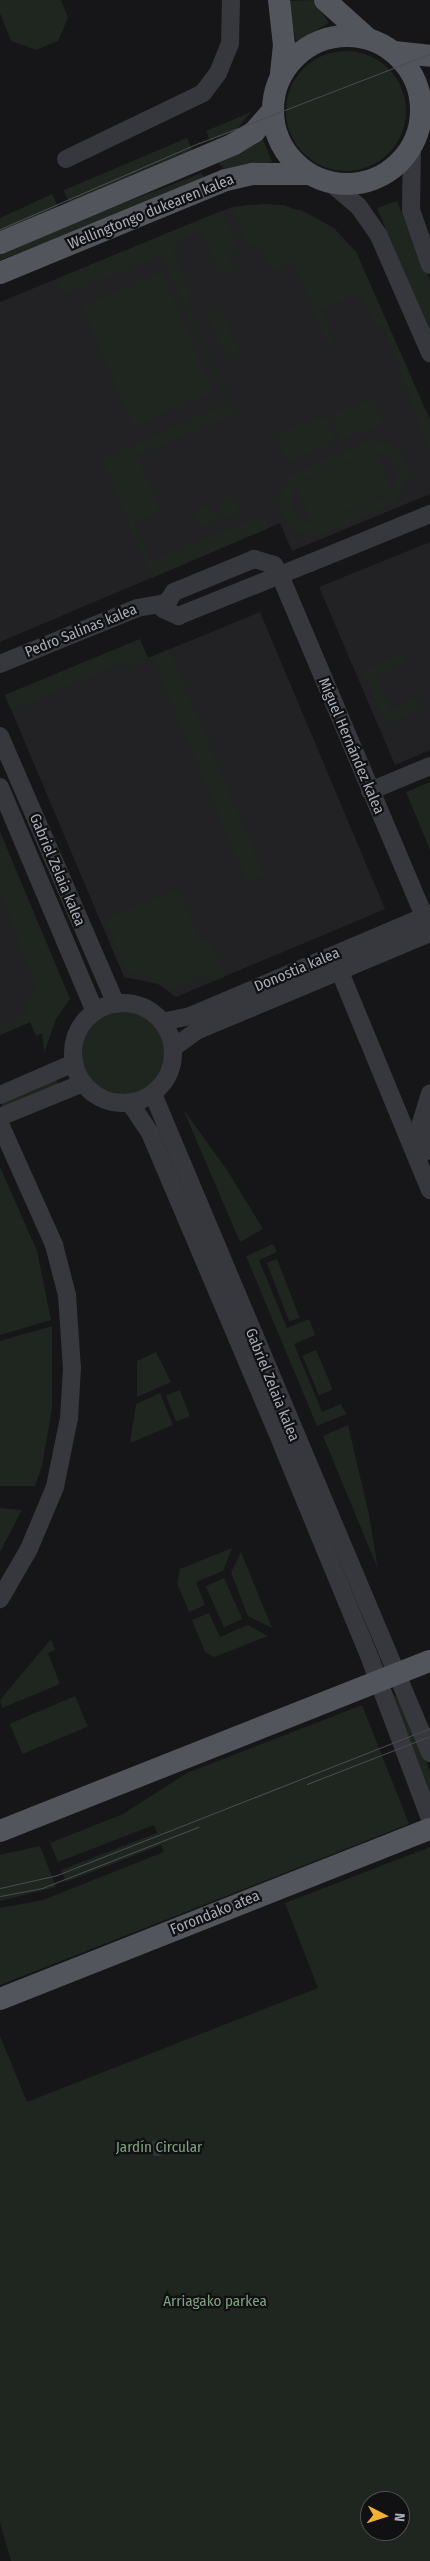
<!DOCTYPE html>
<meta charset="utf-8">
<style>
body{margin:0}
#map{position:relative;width:430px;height:2561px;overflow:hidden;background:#161618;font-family:"Fira Sans Condensed",sans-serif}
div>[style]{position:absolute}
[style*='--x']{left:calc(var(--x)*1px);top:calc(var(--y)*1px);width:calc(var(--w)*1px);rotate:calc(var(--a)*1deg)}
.built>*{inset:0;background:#222225}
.green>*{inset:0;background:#1e261f;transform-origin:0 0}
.round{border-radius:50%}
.water>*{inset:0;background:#2c353c}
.minor>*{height:18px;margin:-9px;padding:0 9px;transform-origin:9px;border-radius:9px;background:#37383d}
.minor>.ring{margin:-9px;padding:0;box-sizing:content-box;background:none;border:18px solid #37383d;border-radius:50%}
.major>*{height:22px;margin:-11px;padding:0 11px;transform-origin:11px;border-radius:11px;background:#53555c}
.major>.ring{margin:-11px;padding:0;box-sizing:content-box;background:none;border:22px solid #53555c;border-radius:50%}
.tram>*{height:1px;margin:-0.5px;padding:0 0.5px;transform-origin:0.5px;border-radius:0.5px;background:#4a4c52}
span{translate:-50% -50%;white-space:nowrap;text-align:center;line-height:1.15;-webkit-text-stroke:4.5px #111113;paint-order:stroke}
.street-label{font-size:15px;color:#a8adb8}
.park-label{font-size:15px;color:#7fa381}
.north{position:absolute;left:360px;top:2491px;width:50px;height:50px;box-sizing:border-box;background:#111113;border:1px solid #4d4f55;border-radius:50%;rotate:95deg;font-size:14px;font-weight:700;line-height:20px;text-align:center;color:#a8adb8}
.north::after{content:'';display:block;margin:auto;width:18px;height:22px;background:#f2b134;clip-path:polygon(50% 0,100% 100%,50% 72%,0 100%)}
</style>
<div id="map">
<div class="built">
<div style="clip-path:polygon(248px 205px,301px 210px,334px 228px,356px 252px,430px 420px,430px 494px,292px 551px,280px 523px,0 642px,0 302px,232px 207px)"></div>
<div style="clip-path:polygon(430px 542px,430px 750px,395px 765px,319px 587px)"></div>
<div style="clip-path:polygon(260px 612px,385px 909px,176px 997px,158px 984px,124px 977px,5px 695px,140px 639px,148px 658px)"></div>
<div style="clip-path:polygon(0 832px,70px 999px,62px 1008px,0 1035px)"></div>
</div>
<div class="green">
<div style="clip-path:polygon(0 0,61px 0,68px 18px,58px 41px,36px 50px,11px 41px,0 13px)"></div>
<div style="clip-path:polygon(313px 0,329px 23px,296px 41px,288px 1px)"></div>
<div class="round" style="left:286px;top:51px;width:120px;height:120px"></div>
<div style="clip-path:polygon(251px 112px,234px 132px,210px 141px,206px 131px)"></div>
<div style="clip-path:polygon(262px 137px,272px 162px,228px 172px,220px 165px,218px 161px)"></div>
<div style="left:187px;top:138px;width:13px;height:134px;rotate:67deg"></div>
<div style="left:202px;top:173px;width:9px;height:219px;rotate:69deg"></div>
<div style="clip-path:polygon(52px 194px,58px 206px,0 232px,0 218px)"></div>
<div style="clip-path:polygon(397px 201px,430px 280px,430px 334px,377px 208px)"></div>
<div style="clip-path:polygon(265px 204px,284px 205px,318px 219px,356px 252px,430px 420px,430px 452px,383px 325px,376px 327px,361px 293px,320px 309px,334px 343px,329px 346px,294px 263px,273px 271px,257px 243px,248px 247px,232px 207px)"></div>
<div style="clip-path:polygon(221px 211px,240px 252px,229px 256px,235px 271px,221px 277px,202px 230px,182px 238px,173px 254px,192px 297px,186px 300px,234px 414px,137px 455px,160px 511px,134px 521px,150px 561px,264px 515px,269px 528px,152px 578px,103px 459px,226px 404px,162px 255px,65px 294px,56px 279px)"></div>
<div style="left:162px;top:272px;width:131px;height:87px;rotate:67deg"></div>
<div style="clip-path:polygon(207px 312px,223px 313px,239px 351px,226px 357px)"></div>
<div style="left:373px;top:398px;width:27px;height:45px;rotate:68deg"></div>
<div style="left:326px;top:416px;width:29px;height:53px;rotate:70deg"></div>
<div style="clip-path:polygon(evenodd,368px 441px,388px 443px,404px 457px,409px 476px,396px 502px,323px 535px,304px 534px,288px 526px,278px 502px,289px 476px,368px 441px,374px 452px,374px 453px,297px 484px,301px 480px,374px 452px,368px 441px,376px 452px,390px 457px,398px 468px,392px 491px,376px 452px,368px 441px,296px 485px,312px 524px,299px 520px,290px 509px,296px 485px,368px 441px,391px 493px,386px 497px,314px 524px,391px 492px,391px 493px)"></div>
<div class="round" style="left:219px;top:497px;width:20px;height:20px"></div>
<div class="round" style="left:196px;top:506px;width:20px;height:20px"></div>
<div style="clip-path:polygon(140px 639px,148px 658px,169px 649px,264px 875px,247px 881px,153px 658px,127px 669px,124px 662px,11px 710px,5px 695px)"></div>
<div style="clip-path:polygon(401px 655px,405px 663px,376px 676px,391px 710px,418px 698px,423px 708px,386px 724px,363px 671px)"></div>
<div style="clip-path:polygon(430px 782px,430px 850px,406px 792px)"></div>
<div style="clip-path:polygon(0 832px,70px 999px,56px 1019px,44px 1053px,42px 1033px,36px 1036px,30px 1022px,0 1035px,0 1027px,30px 1013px,27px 1004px,36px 988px,0 890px)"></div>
<div style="clip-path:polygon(178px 889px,201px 941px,208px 938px,225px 977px,213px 981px,209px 973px,171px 989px,151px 977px,128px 973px,104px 919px)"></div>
<div class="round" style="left:81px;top:1011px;width:86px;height:86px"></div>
<div style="clip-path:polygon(56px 1079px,58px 1084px,1px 1109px,3px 1100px)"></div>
<div style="clip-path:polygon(183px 1109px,227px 1170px,263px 1229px,240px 1242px)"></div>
<div style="clip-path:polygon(0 1167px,37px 1251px,51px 1320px,0 1335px)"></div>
<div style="clip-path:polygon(273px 1244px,277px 1252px,259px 1260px,287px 1328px,309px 1319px,315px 1335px,294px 1344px,322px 1412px,341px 1404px,346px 1414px,317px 1426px,246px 1256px)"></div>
<div style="left:277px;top:1259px;width:63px;height:11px;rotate:69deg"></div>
<div style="clip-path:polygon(52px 1326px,52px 1408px,42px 1466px,35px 1486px,0 1486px,0 1341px)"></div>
<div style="left:316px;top:1350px;width:43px;height:15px;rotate:67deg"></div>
<div style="clip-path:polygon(156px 1352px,171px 1382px,137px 1397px,137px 1361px)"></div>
<div style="left:180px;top:1390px;width:28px;height:15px;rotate:69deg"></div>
<div style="clip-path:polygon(160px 1393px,173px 1425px,130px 1443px,136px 1404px)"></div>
<div style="clip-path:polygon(348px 1425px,369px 1515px,378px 1569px,323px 1436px)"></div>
<div style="clip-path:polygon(0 1508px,22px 1510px,0 1552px)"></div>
<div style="clip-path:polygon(232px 1548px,223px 1571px,196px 1582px,205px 1605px,189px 1612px,177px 1583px,180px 1569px)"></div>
<div style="clip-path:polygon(241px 1552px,272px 1628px,248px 1616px,231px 1573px)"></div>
<div style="left:224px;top:1578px;width:45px;height:20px;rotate:66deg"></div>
<div style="clip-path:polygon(209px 1613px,220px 1637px,248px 1625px,268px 1636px,214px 1657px,205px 1652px,192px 1620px)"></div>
<div style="clip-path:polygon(51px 1639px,55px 1650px,48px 1653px,60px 1684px,2px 1708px,0 1700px)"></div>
<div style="clip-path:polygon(392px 1692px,406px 1709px,430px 1772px,430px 1801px)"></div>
<div style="left:75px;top:1696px;width:33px;height:71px;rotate:67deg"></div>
<div style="clip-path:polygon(362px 1705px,409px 1824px,0 1985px,0 1908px,43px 1900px,164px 1852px,161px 1845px,66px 1882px,61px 1870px,157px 1833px,154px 1825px,58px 1862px,50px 1843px,123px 1814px,187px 1773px)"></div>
<div style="clip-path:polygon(40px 1846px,56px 1887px,0 1901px,0 1855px)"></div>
<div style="clip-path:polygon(evenodd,430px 1847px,430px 2561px,11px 2561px,0 2523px,0 2036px,27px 2102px,318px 1988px,285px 1903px,430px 1847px,370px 2501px,400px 2501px,400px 2531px,370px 2531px,370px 2501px)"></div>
</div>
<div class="water">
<div class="round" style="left:149px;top:2140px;width:16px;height:16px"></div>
</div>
<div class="minor">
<div style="--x:412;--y:147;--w:63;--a:90.9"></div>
<div style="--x:411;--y:210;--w:58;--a:70.9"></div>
<div style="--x:66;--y:159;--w:152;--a:-25.7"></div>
<div style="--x:203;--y:93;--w:25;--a:-53"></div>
<div style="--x:218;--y:73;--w:31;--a:-68"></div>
<div style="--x:230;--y:44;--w:44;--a:-88.7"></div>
<div style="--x:332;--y:184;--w:35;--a:40"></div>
<div style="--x:359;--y:207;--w:35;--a:55"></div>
<div style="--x:379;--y:236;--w:128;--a:66.4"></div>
<div style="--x:0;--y:664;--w:148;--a:-22.2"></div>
<div style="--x:137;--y:608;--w:27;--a:-10"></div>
<div style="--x:0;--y:736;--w:292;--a:66.6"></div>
<div style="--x:0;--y:787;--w:244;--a:67.1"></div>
<div style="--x:370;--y:791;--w:65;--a:-22.6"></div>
<div style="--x:424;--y:916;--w:370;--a:-112.9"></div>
<div style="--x:280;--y:575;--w:12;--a:-121"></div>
<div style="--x:274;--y:565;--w:21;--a:-163"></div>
<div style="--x:254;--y:559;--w:87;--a:157.6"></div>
<div style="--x:174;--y:592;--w:20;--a:123"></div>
<div style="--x:163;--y:609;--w:17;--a:25"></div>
<div style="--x:178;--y:616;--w:110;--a:-21.9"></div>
<div style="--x:280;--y:575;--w:32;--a:-22"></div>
<div style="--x:310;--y:563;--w:130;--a:-22.2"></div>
<div style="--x:340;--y:972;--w:236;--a:67.6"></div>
<div class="ring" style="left:73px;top:1003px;width:82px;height:82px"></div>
<div style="--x:162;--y:1022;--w:29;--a:-12"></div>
<div style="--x:190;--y:1016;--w:261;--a:-23"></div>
<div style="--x:173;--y:1048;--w:29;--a:-36"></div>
<div style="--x:196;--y:1031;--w:254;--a:-22.7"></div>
<div style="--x:153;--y:1094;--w:715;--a:67.2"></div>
<div style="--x:0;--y:1095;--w:81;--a:-23.4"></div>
<div style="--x:130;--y:1103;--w:36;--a:56"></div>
<div style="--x:150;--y:1133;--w:341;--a:67"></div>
<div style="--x:283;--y:1447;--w:231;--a:67.6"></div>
<div style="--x:371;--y:1661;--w:169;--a:69.5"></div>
<div style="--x:0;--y:1117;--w:90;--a:-22.3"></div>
<div style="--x:0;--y:1124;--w:133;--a:65.9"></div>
<div style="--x:54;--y:1245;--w:52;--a:75.4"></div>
<div style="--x:67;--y:1295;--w:73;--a:86.1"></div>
<div style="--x:72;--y:1368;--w:50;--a:93.4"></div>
<div style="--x:69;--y:1418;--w:70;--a:101.5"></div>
<div style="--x:55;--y:1487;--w:67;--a:112.8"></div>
<div style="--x:29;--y:1549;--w:58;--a:120.1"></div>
<div style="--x:423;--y:1153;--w:30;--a:-94"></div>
<div style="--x:421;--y:1123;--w:31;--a:-73"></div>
</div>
<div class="major">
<div style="--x:279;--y:0;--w:45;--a:83.7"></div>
<div style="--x:284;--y:45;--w:31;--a:96"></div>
<div style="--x:325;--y:0;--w:57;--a:42.1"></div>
<div class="ring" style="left:273px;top:36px;width:126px;height:126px"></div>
<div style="--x:394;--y:52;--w:36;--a:6"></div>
<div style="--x:0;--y:243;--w:254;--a:-22.9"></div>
<div style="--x:234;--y:144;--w:23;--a:-31"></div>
<div style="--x:254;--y:132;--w:28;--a:-49"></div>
<div style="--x:0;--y:273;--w:244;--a:-22.4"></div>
<div style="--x:226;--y:180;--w:28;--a:-13"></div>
<div style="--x:253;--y:174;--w:54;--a:0"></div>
<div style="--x:0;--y:1831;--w:462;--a:-21.6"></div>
<div style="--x:0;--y:1999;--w:462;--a:-21.6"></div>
</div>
<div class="tram">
<div style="--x:0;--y:229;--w:217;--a:-23.4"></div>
<div style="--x:199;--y:143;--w:248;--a:-21.1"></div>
<div style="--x:307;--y:1784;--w:132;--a:-21.3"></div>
<div style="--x:0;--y:1888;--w:58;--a:-12.8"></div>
<div style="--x:57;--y:1875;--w:401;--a:-21.5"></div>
<div style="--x:0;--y:1896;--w:43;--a:-10.8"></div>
<div style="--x:42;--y:1888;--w:168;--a:-21.4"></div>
</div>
<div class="street-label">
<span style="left:151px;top:212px;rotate:-22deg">Wellingtongo dukearen kalea</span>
<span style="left:81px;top:631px;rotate:-22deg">Pedro Salinas kalea</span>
<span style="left:351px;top:746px;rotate:67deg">Miguel Hernández kalea</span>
<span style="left:57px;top:870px;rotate:67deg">Gabriel Zelaia kalea</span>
<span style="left:297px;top:970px;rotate:-23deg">Donostia kalea</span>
<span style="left:272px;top:1385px;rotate:68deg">Gabriel Zelaia kalea</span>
<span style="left:215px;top:1913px;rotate:-22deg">Forondako atea</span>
</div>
<div class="park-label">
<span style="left:159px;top:2148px">Jardín Circular</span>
<span style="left:215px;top:2302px">Arriagako parkea</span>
</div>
<div class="north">N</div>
</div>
